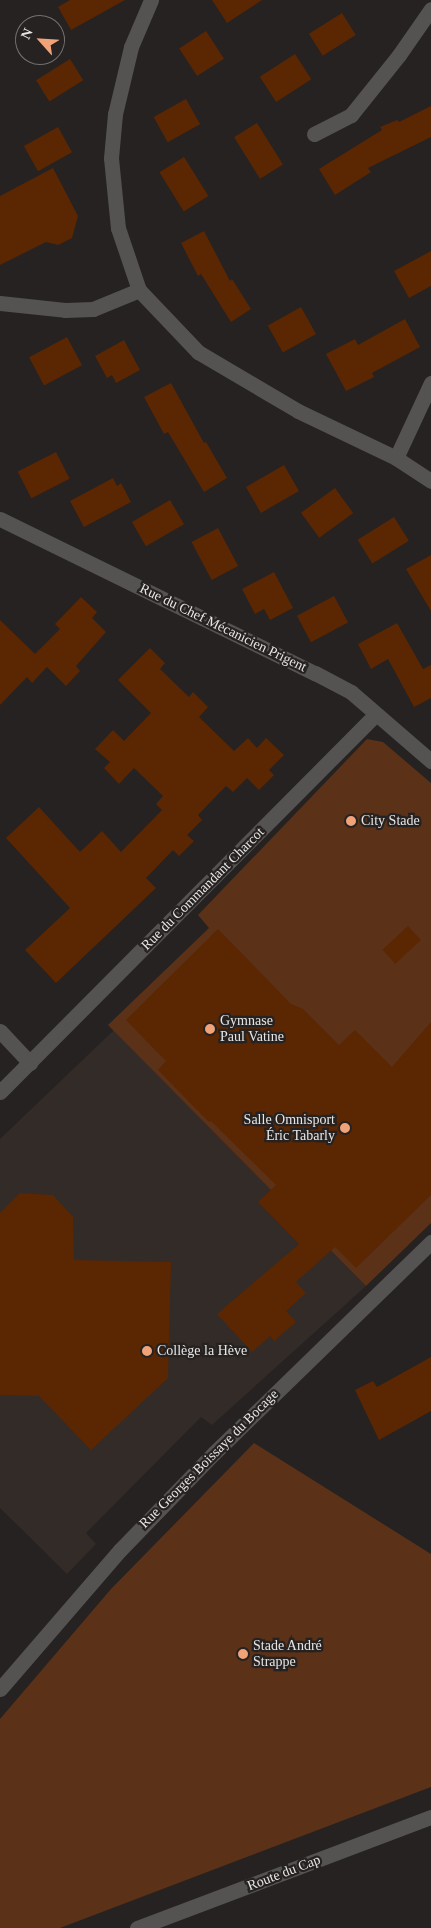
<!DOCTYPE html>
<meta charset="utf-8">
<style>
body{margin:0}
#map{position:relative;width:431px;height:1928px;overflow:hidden;background:#252221;font-family:Georgia,serif}
div>[style]{position:absolute}
[style*='--x']{left:calc(var(--x)*1px);top:calc(var(--y)*1px);width:calc(var(--w)*1px);rotate:calc(var(--a)*1deg)}
.built>*{inset:0;background:#332b27}
.green>*{inset:0;background:#5b3118}
.building>*{inset:0;background:#5b2602;transform-origin:0 0}
.minor>*{height:15px;margin:-7.5px;padding:0 7.5px;transform-origin:7.5px;border-radius:7.5px;background:#545352}
.dots>*{width:14px;height:14px;translate:-50% -50%;box-sizing:border-box;border:2px solid #252221;border-radius:50%}
span{translate:-50% -50%;white-space:nowrap;text-align:center;line-height:1.15;-webkit-text-stroke:4.5px #252221;paint-order:stroke}
.street-label{font-size:14px;color:#e8e6e5}
.poi-label{font-size:14px;color:#e8e6e5}
.left{translate:0 -50%;text-align:left}
.right{translate:-100% -50%;text-align:right}
.north{position:absolute;left:15px;top:15px;width:50px;height:50px;box-sizing:border-box;background:#252221;border:1px solid #73706f;border-radius:50%;rotate:296deg;font-size:14px;font-weight:700;line-height:20px;text-align:center;color:#e8e6e5}
.north::after{content:'';display:block;margin:auto;width:18px;height:22px;background:#f0a278;clip-path:polygon(50% 0,100% 100%,50% 72%,0 100%)}
</style>
<div id="map">
<div class="built">
<div style="clip-path:polygon(114px 1030px,366px 1286px,212px 1425px,201px 1417px,86px 1533px,96px 1544px,67px 1574px,0 1508px,0 1139px)"></div>
</div>
<div class="green">
<div style="clip-path:polygon(367px 739px,383px 742px,431px 783px,431px 1223px,366px 1286px,108px 1025px,209px 928px,198px 915px)"></div>
<div style="clip-path:polygon(254px 1443px,431px 1554px,431px 1787px,60px 1928px,0 1928px,0 1719px,111px 1589px)"></div>
</div>
<div class="building">
<div style="clip-path:polygon(70px 0,125px 0,71px 30px,58px 7px)"></div>
<div style="clip-path:polygon(212px 0,262px 0,227px 23px)"></div>
<div style="left:342px;top:13px;width:26px;height:39px;rotate:58deg"></div>
<div style="left:206px;top:31px;width:33px;height:32px;rotate:57deg"></div>
<div style="left:295px;top:54px;width:30px;height:42px;rotate:57deg"></div>
<div style="left:70px;top:59px;width:25px;height:40px;rotate:58deg"></div>
<div style="left:186px;top:99px;width:29px;height:37px;rotate:61deg"></div>
<div style="clip-path:polygon(431px 106px,431px 137px,368px 168px,371px 172px,335px 195px,319px 169px,382px 130px,380px 127px,397px 120px,399px 122px)"></div>
<div style="left:257px;top:123px;width:49px;height:27px;rotate:58deg"></div>
<div style="left:58px;top:127px;width:29px;height:39px;rotate:61deg"></div>
<div style="left:184px;top:157px;width:46px;height:29px;rotate:58deg"></div>
<div style="clip-path:polygon(53px 168px,78px 216px,72px 238px,58px 245px,46px 242px,0 265px,0 196px)"></div>
<div style="clip-path:polygon(204px 231px,230px 281px,232px 279px,251px 309px,231px 322px,201px 274px,198px 276px,181px 243px)"></div>
<div style="clip-path:polygon(431px 251px,431px 286px,409px 298px,394px 271px)"></div>
<div style="left:301px;top:307px;width:31px;height:38px;rotate:61deg"></div>
<div style="clip-path:polygon(405px 319px,420px 347px,372px 373px,374px 377px,346px 391px,326px 354px,355px 339px,358px 345px)"></div>
<div style="left:67px;top:337px;width:32px;height:43px;rotate:62deg"></div>
<div style="clip-path:polygon(124px 340px,140px 370px,116px 383px,112px 375px,107px 378px,95px 356px)"></div>
<div style="clip-path:polygon(171px 383px,204px 443px,206px 442px,227px 478px,204px 492px,168px 432px,164px 434px,144px 397px)"></div>
<div style="left:56px;top:452px;width:30px;height:43px;rotate:63deg"></div>
<div style="left:284px;top:465px;width:30px;height:44px;rotate:60deg"></div>
<div style="clip-path:polygon(113px 478px,117px 486px,121px 483px,131px 502px,84px 527px,70px 501px)"></div>
<div style="left:335px;top:488px;width:31px;height:42px;rotate:54deg"></div>
<div style="left:170px;top:500px;width:28px;height:44px;rotate:60deg"></div>
<div style="left:394px;top:517px;width:28px;height:43px;rotate:58deg"></div>
<div style="left:218px;top:528px;width:43px;height:30px;rotate:62deg"></div>
<div style="clip-path:polygon(431px 555px,431px 611px,406px 569px)"></div>
<div style="clip-path:polygon(274px 572px,293px 608px,270px 620px,264px 609px,255px 614px,242px 589px)"></div>
<div style="left:334px;top:596px;width:30px;height:42px;rotate:62deg"></div>
<div style="clip-path:polygon(81px 597px,97px 612px,92px 618px,106px 632px,76px 666px,80px 671px,66px 686px,47px 667px,32px 683px,27px 677px,0 705px,0 620px,35px 654px,60px 629px,55px 624px)"></div>
<div style="clip-path:polygon(397px 623px,423px 669px,431px 665px,431px 698px,414px 707px,388px 659px,371px 669px,358px 644px)"></div>
<div style="clip-path:polygon(150px 648px,165px 663px,160px 669px,189px 697px,193px 692px,208px 707px,199px 717px,234px 751px,248px 738px,257px 748px,266px 738px,284px 755px,269px 770px,274px 775px,259px 790px,247px 778px,233px 792px,226px 786px,198px 815px,202px 820px,187px 835px,194px 841px,179px 856px,173px 850px,146px 878px,156px 888px,56px 983px,25px 950px,70px 908px,6px 838px,39px 807px,80px 852px,102px 831px,121px 852px,162px 810px,156px 804px,163px 796px,134px 768px,119px 784px,104px 768px,110px 762px,95px 749px,113px 730px,124px 741px,151px 713px,118px 680px)"></div>
<div style="left:408px;top:926px;width:19px;height:35px;rotate:47deg"></div>
<div style="clip-path:polygon(218px 929px,291px 1004px,303px 1009px,339px 1045px,355px 1030px,392px 1067px,431px 1022px,431px 1195px,356px 1268px,335px 1247px,296px 1282px,306px 1293px,286px 1311px,296px 1322px,274px 1341px,270px 1336px,252px 1352px,217px 1314px,299px 1244px,258px 1202px,276px 1185px,211px 1121px,209px 1122px,158px 1070px,166px 1061px,126px 1020px)"></div>
<div style="clip-path:polygon(20px 1193px,53px 1195px,73px 1217px,74px 1260px,171px 1262px,168px 1378px,91px 1450px,39px 1396px,0 1395px,0 1213px)"></div>
<div style="clip-path:polygon(431px 1357px,431px 1411px,379px 1440px,355px 1390px,373px 1381px,377px 1387px)"></div>
</div>
<div class="minor">
<div style="--x:151;--y:0;--w:51;--a:113.1"></div>
<div style="--x:131;--y:47;--w:69;--a:103.4"></div>
<div style="--x:115;--y:114;--w:44;--a:95.2"></div>
<div style="--x:111;--y:158;--w:70;--a:84.3"></div>
<div style="--x:118;--y:228;--w:65;--a:71.3"></div>
<div style="--x:139;--y:290;--w:86;--a:46.4"></div>
<div style="--x:198;--y:352;--w:116;--a:30.5"></div>
<div style="--x:298;--y:411;--w:109;--a:25.6"></div>
<div style="--x:396;--y:458;--w:42;--a:33.3"></div>
<div style="--x:314;--y:134;--w:42;--a:-27.2"></div>
<div style="--x:351;--y:115;--w:77;--a:-51.3"></div>
<div style="--x:399;--y:55;--w:56;--a:-55.2"></div>
<div style="--x:0;--y:303;--w:65;--a:6.1"></div>
<div style="--x:65;--y:310;--w:28;--a:-2"></div>
<div style="--x:93;--y:309;--w:50;--a:-22.4"></div>
<div style="--x:396;--y:458;--w:83;--a:-65"></div>
<div style="--x:0;--y:519;--w:351;--a:26.1"></div>
<div style="--x:315;--y:673;--w:41;--a:27.8"></div>
<div style="--x:351;--y:692;--w:106;--a:40.8"></div>
<div style="--x:0;--y:1031;--w:44;--a:46.8"></div>
<div style="--x:0;--y:1092;--w:533;--a:-45.15"></div>
<div style="--x:0;--y:1689;--w:184;--a:-49.2"></div>
<div style="--x:120;--y:1550;--w:135;--a:-45.9"></div>
<div style="--x:214;--y:1453;--w:303;--a:-44.2"></div>
<div style="--x:137;--y:1928;--w:314;--a:-20.7"></div>
</div>
<div class="dots">
<div style="left:351px;top:821px;background:#f0a278"></div>
<div style="left:210px;top:1029px;background:#f0a278"></div>
<div style="left:345px;top:1128px;background:#f0a278"></div>
<div style="left:147px;top:1351px;background:#f0a278"></div>
<div style="left:243px;top:1654px;background:#f0a278"></div>
</div>
<div class="street-label">
<span style="left:223px;top:628px;rotate:26deg">Rue du Chef Mécanicien Prigent</span>
<span style="left:203px;top:889px;rotate:-45deg">Rue du Commandant Charcot</span>
<span style="left:209px;top:1459px;rotate:-45deg">Rue Georges Boissaye du Bocage</span>
<span style="left:284px;top:1873px;rotate:-21deg">Route du Cap</span>
</div>
<div class="poi-label">
<span class="left" style="left:361px;top:821px">City Stade</span>
<span class="left" style="left:220px;top:1029px">Gymnase<br>Paul Vatine</span>
<span class="right" style="left:335px;top:1128px">Salle Omnisport<br>Éric Tabarly</span>
<span class="left" style="left:157px;top:1351px">Collège la Hève</span>
<span class="left" style="left:253px;top:1654px">Stade André<br>Strappe</span>
</div>
<div class="north">N</div>
</div>
